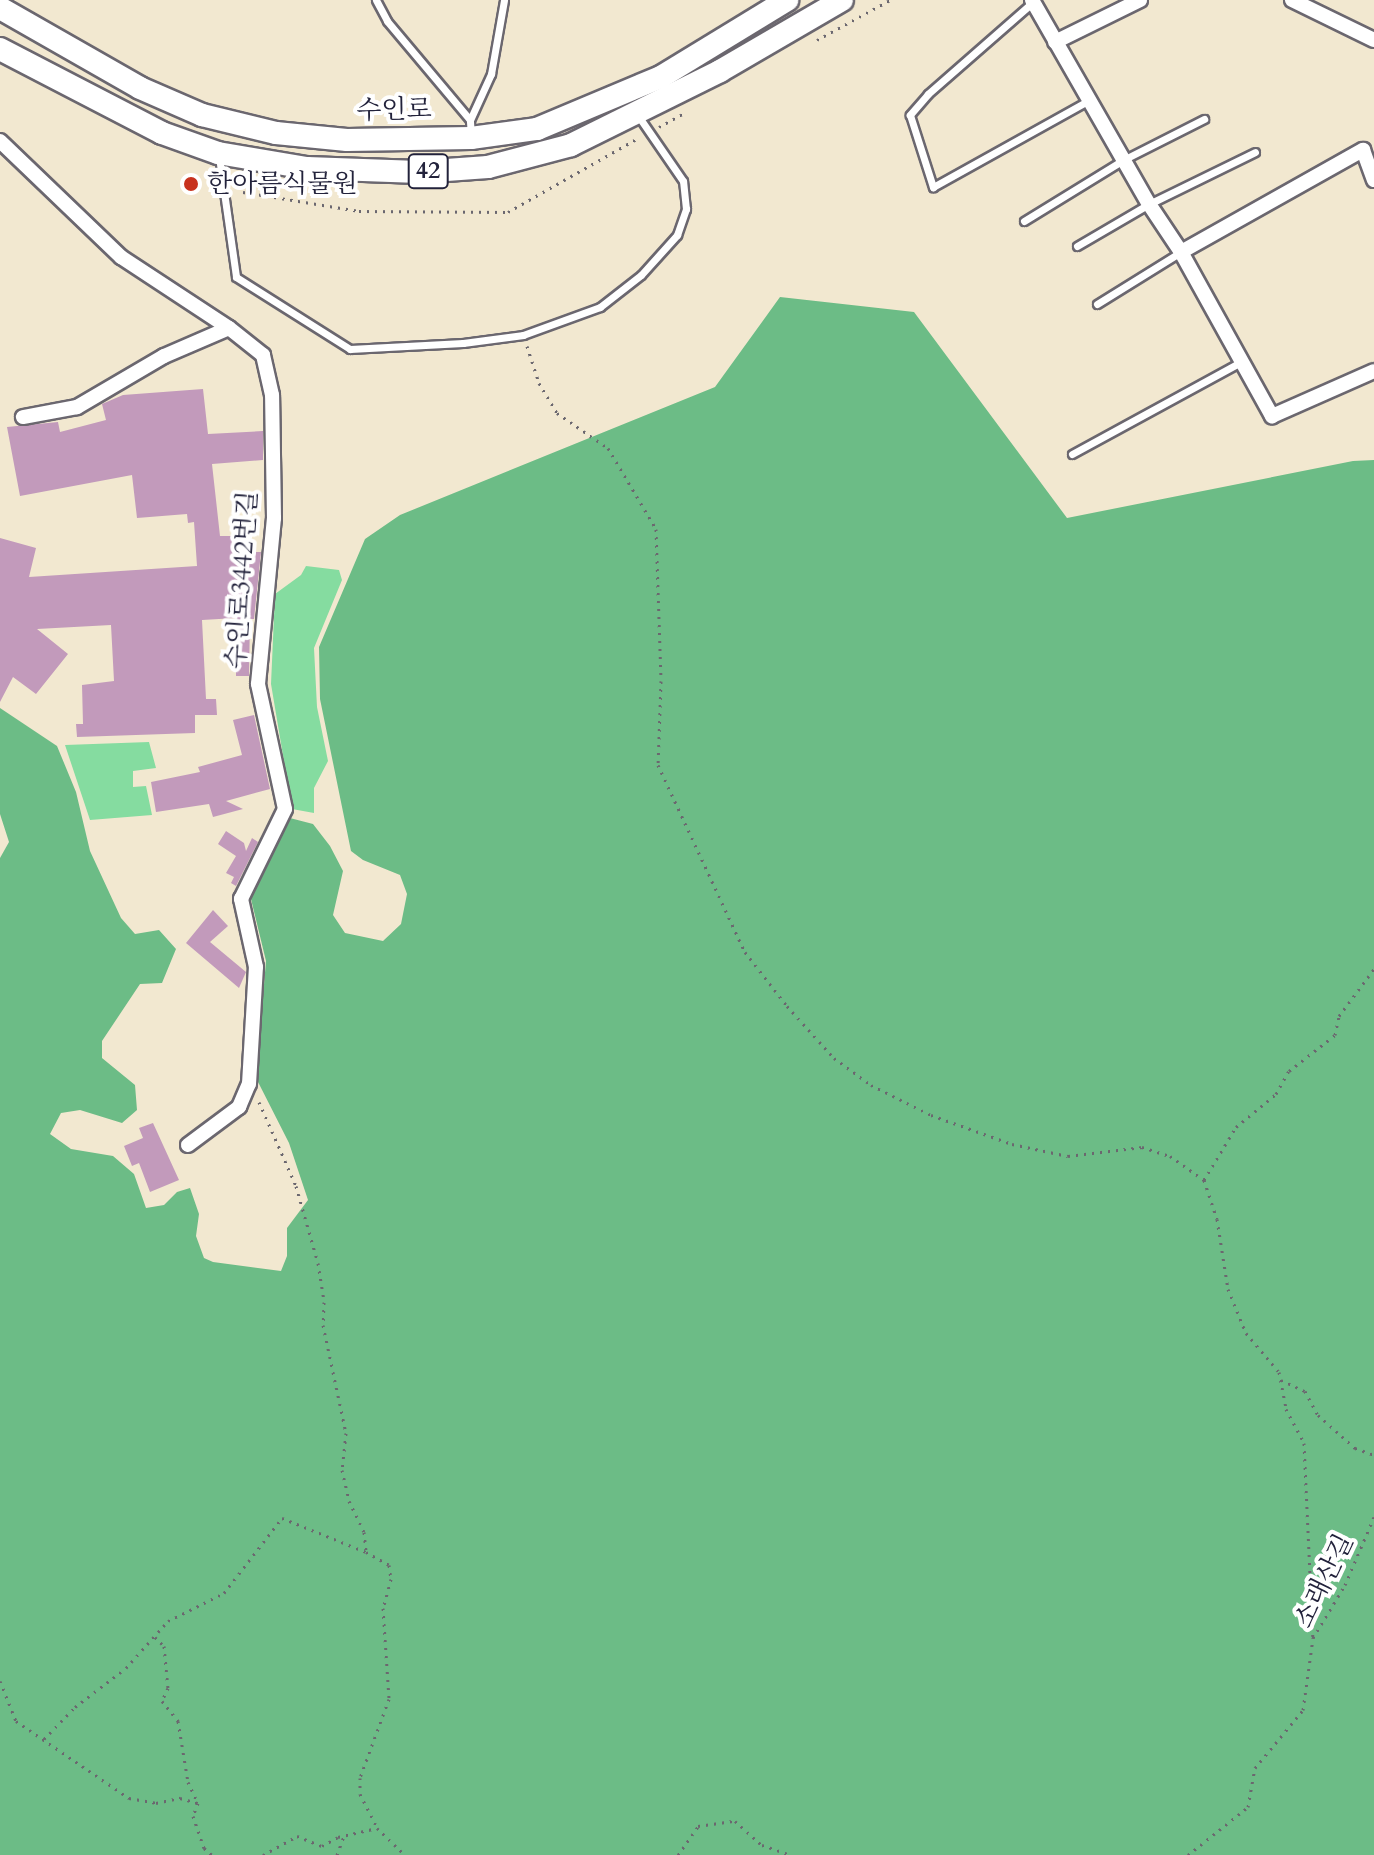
<!DOCTYPE html>
<meta charset="utf-8">
<style>
body{margin:0}
#map{position:relative;width:1374px;height:1855px;overflow:hidden;background:#f2e8d0;font-family:Cardo,"Noto Serif KR",serif}
div>[style]{position:absolute}
[style*='--x']{left:calc(var(--x)*1px);top:calc(var(--y)*1px);width:calc(var(--w)*1px);rotate:calc(var(--a)*1deg)}
.green>*{inset:0;background:#85dca0}
.forest>*{inset:0;background:#6cbc86}
.building>*{inset:0;background:#c29abb}
.path>*{height:3px;margin-top:-1.5px;transform-origin:0;background:repeating-linear-gradient(90deg,#6b676f 0 2px,transparent 0 8px)}
.roads{filter:drop-shadow(2px 0 #6b676f) drop-shadow(-2px 0 #6b676f) drop-shadow(0 2px #6b676f) drop-shadow(0 -2px #6b676f)}
.lane>*{height:7px;margin:-3.5px;padding:0 3.5px;transform-origin:3.5px;border-radius:3.5px;background:#fff}
.street>*{height:14px;margin:-7px;padding:0 7px;transform-origin:7px;border-radius:7px;background:#fff}
.primary>*{height:22px;margin:-11px;padding:0 11px;transform-origin:11px;border-radius:11px;background:#fff}
.dots>*{width:22px;height:22px;translate:-50% -50%;box-sizing:border-box;border:4px solid #fff;border-radius:50%}
span{translate:-50% -50%;white-space:nowrap;text-align:center;line-height:1.15;-webkit-text-stroke:8px #fff;paint-order:stroke}
.shield-label span{padding:2px 6px;background:#fff;border:2px solid;border-radius:6px;-webkit-text-stroke-width:0}
.shield-label{font-size:24px;color:#22223b;font-weight:700}
.street-label{font-size:26px;color:#22223b}
.poi-label{font-size:26px;color:#22223b}
.left{translate:0 -50%;text-align:left}
</style>
<div id="map">
<div class="green">
<div style="clip-path:polygon(306px 566px,339px 570px,342px 580px,314px 648px,317px 707px,328px 761px,314px 788px,314px 813px,292px 809px,271px 684px,275px 594px,301px 575px)"></div>
<div style="clip-path:polygon(149px 742px,156px 768px,133px 771px,133px 787px,146px 786px,152px 815px,90px 820px,65px 745px)"></div>
</div>
<div class="forest">
<div style="clip-path:polygon(780px 297px,914px 312px,1067px 518px,1353px 461px,1374px 460px,1374px 1855px,0 1855px,0 858px,9px 842px,0 814px,0 708px,57px 746px,76px 792px,90px 851px,121px 918px,135px 934px,159px 930px,176px 949px,162px 983px,140px 984px,102px 1041px,102px 1058px,135px 1085px,137px 1110px,122px 1123px,80px 1110px,61px 1113px,50px 1134px,71px 1149px,113px 1156px,134px 1174px,146px 1208px,164px 1205px,177px 1192px,190px 1188px,199px 1214px,196px 1236px,204px 1258px,213px 1262px,281px 1271px,287px 1256px,287px 1228px,308px 1200px,289px 1143px,256px 1078px,266px 961px,251px 899px,286px 817px,313px 824px,330px 846px,343px 871px,333px 915px,345px 933px,383px 941px,401px 924px,407px 894px,400px 875px,363px 860px,351px 851px,320px 699px,319px 647px,365px 539px,400px 515px,715px 387px)"></div>
</div>
<div class="building">
<div style="clip-path:polygon(203px 389px,208px 434px,263px 431px,263px 460px,212px 464px,220px 536px,232px 536px,232px 552px,261px 552px,254px 619px,250px 619px,249px 676px,236px 676px,236px 618px,202px 620px,206px 699px,216px 699px,217px 715px,195px 715px,195px 733px,77px 737px,76px 724px,83px 724px,82px 685px,114px 681px,111px 625px,37px 629px,68px 654px,36px 694px,13px 677px,0 702px,0 538px,36px 548px,29px 577px,197px 566px,194px 522px,188px 523px,187px 514px,137px 518px,132px 475px,20px 496px,7px 427px,58px 422px,60px 432px,106px 420px,102px 404px,123px 395px)"></div>
<div style="clip-path:polygon(254px 715px,270px 789px,226px 801px,243px 809px,213px 817px,209px 804px,156px 812px,151px 782px,200px 772px,198px 767px,242px 755px,233px 720px)"></div>
<div style="clip-path:polygon(226px 831px,244px 843px,246px 851px,252px 838px,258px 842px,236px 886px,231px 883px,234px 877px,226px 873px,236px 856px,218px 844px)"></div>
<div style="clip-path:polygon(213px 910px,228px 926px,210px 942px,246px 972px,239px 988px,186px 943px)"></div>
<div style="clip-path:polygon(153px 1123px,179px 1180px,150px 1192px,139px 1163px,132px 1166px,124px 1146px,143px 1138px,139px 1128px)"></div>
</div>
<div class="path">
<div style="--x:817;--y:40;--w:83;--a:-28.7"></div>
<div style="--x:659;--y:127;--w:29;--a:-29"></div>
<div style="--x:243;--y:192;--w:118;--a:9.3"></div>
<div style="--x:359;--y:211;--w:149;--a:0.4"></div>
<div style="--x:508;--y:212;--w:150;--a:-29.6"></div>
<div style="--x:527;--y:346;--w:39;--a:72"></div>
<div style="--x:539;--y:383;--w:35;--a:59"></div>
<div style="--x:557;--y:413;--w:62;--a:34.5"></div>
<div style="--x:608;--y:448;--w:94;--a:59.3"></div>
<div style="--x:656;--y:529;--w:152;--a:88.1"></div>
<div style="--x:661;--y:681;--w:84;--a:92"></div>
<div style="--x:658;--y:765;--w:206;--a:65.1"></div>
<div style="--x:745;--y:952;--w:68;--a:52.1"></div>
<div style="--x:787;--y:1006;--w:70;--a:47.9"></div>
<div style="--x:834;--y:1058;--w:46;--a:36.1"></div>
<div style="--x:871;--y:1085;--w:67;--a:26.6"></div>
<div style="--x:931;--y:1115;--w:86;--a:19.7"></div>
<div style="--x:1012;--y:1144;--w:57;--a:12.1"></div>
<div style="--x:1068;--y:1156;--w:75;--a:-6.9"></div>
<div style="--x:1142;--y:1147;--w:29;--a:18"></div>
<div style="--x:1170;--y:1156;--w:42;--a:35.2"></div>
<div style="--x:1204;--y:1180;--w:41;--a:71.6"></div>
<div style="--x:1217;--y:1219;--w:71;--a:81.1"></div>
<div style="--x:1228;--y:1289;--w:48;--a:67.8"></div>
<div style="--x:1246;--y:1333;--w:51;--a:49.8"></div>
<div style="--x:1279;--y:1372;--w:38;--a:79"></div>
<div style="--x:1286;--y:1409;--w:38;--a:62"></div>
<div style="--x:1304;--y:1443;--w:195;--a:87.4"></div>
<div style="--x:259;--y:1102;--w:92;--a:66.2"></div>
<div style="--x:296;--y:1186;--w:80;--a:74.1"></div>
<div style="--x:318;--y:1263;--w:39;--a:81"></div>
<div style="--x:324;--y:1302;--w:23;--a:92"></div>
<div style="--x:323;--y:1325;--w:110;--a:78"></div>
<div style="--x:346;--y:1433;--w:37;--a:96"></div>
<div style="--x:342;--y:1470;--w:32;--a:77"></div>
<div style="--x:349;--y:1501;--w:34;--a:64"></div>
<div style="--x:364;--y:1532;--w:20;--a:84"></div>
<div style="--x:366;--y:1552;--w:26;--a:29"></div>
<div style="--x:389;--y:1565;--w:14;--a:82"></div>
<div style="--x:391;--y:1579;--w:30;--a:105"></div>
<div style="--x:383;--y:1608;--w:91;--a:86.2"></div>
<div style="--x:389;--y:1699;--w:84;--a:110.2"></div>
<div style="--x:360;--y:1778;--w:16;--a:90"></div>
<div style="--x:360;--y:1794;--w:38;--a:63"></div>
<div style="--x:1204;--y:1180;--w:62;--a:-58.9"></div>
<div style="--x:1236;--y:1127;--w:52;--a:-39.5"></div>
<div style="--x:1276;--y:1094;--w:26;--a:-61"></div>
<div style="--x:1289;--y:1071;--w:58;--a:-38"></div>
<div style="--x:1335;--y:1035;--w:19;--a:-78"></div>
<div style="--x:1339;--y:1016;--w:59;--a:-53.3"></div>
<div style="--x:1281;--y:1380;--w:26;--a:25"></div>
<div style="--x:1305;--y:1391;--w:27;--a:62"></div>
<div style="--x:1318;--y:1415;--w:50;--a:41.7"></div>
<div style="--x:1355;--y:1448;--w:20;--a:20"></div>
<div style="--x:155;--y:1637;--w:13;--a:45"></div>
<div style="--x:164;--y:1646;--w:42;--a:84.6"></div>
<div style="--x:168;--y:1688;--w:14;--a:115"></div>
<div style="--x:162;--y:1701;--w:26;--a:51"></div>
<div style="--x:178;--y:1721;--w:62;--a:80.7"></div>
<div style="--x:188;--y:1782;--w:23;--a:65"></div>
<div style="--x:0;--y:1681;--w:43;--a:68.2"></div>
<div style="--x:16;--y:1721;--w:137;--a:34.3"></div>
<div style="--x:129;--y:1798;--w:27;--a:10"></div>
<div style="--x:156;--y:1803;--w:25;--a:-12"></div>
<div style="--x:180;--y:1798;--w:19;--a:16"></div>
<div style="--x:198;--y:1803;--w:14;--a:111"></div>
<div style="--x:193;--y:1816;--w:34;--a:71"></div>
<div style="--x:204;--y:1848;--w:11;--a:41"></div>
<div style="--x:44;--y:1739;--w:45;--a:-45.9"></div>
<div style="--x:75;--y:1707;--w:64;--a:-37.4"></div>
<div style="--x:126;--y:1668;--w:63;--a:-48.2"></div>
<div style="--x:168;--y:1621;--w:63;--a:-26.6"></div>
<div style="--x:224;--y:1593;--w:95;--a:-52.3"></div>
<div style="--x:282;--y:1518;--w:91;--a:22"></div>
<div style="--x:263;--y:1855;--w:39;--a:-29"></div>
<div style="--x:297;--y:1836;--w:27;--a:22"></div>
<div style="--x:322;--y:1846;--w:18;--a:-29"></div>
<div style="--x:338;--y:1837;--w:40;--a:-13"></div>
<div style="--x:377;--y:1828;--w:39;--a:44"></div>
<div style="--x:337;--y:1855;--w:20;--a:-70"></div>
<div style="--x:678;--y:1855;--w:35;--a:-55"></div>
<div style="--x:698;--y:1826;--w:37;--a:-8"></div>
<div style="--x:735;--y:1821;--w:36;--a:42"></div>
<div style="--x:762;--y:1845;--w:31;--a:19"></div>
<div style="--x:1188;--y:1855;--w:77;--a:-38.7"></div>
<div style="--x:1248;--y:1807;--w:40;--a:-80"></div>
<div style="--x:1255;--y:1768;--w:75;--a:-50.4"></div>
<div style="--x:1303;--y:1710;--w:73;--a:-82.1"></div>
<div style="--x:1313;--y:1638;--w:62;--a:-58.9"></div>
<div style="--x:1345;--y:1585;--w:74;--a:-66.9"></div>
</div>
<div class="roads">
<div class="lane">
<div style="--x:376;--y:0;--w:24;--a:62"></div>
<div style="--x:387;--y:21;--w:129;--a:50"></div>
<div style="--x:1033;--y:2;--w:140;--a:138.8"></div>
<div style="--x:928;--y:94;--w:28;--a:131"></div>
<div style="--x:910;--y:115;--w:76;--a:72.3"></div>
<div style="--x:933;--y:187;--w:179;--a:-29.1"></div>
<div style="--x:471;--y:136;--w:16;--a:-94"></div>
<div style="--x:470;--y:120;--w:51;--a:-65.5"></div>
<div style="--x:491;--y:74;--w:75;--a:-80"></div>
<div style="--x:219;--y:157;--w:121;--a:81.9"></div>
<div style="--x:236;--y:277;--w:135;--a:32.3"></div>
<div style="--x:350;--y:349;--w:113;--a:-3"></div>
<div style="--x:463;--y:343;--w:61;--a:-7.6"></div>
<div style="--x:523;--y:335;--w:82;--a:-20"></div>
<div style="--x:600;--y:307;--w:52;--a:-38"></div>
<div style="--x:641;--y:275;--w:54;--a:-48"></div>
<div style="--x:677;--y:235;--w:28;--a:-71"></div>
<div style="--x:686;--y:209;--w:28;--a:-96"></div>
<div style="--x:683;--y:181;--w:78;--a:-124.5"></div>
<div style="--x:1024;--y:221;--w:116;--a:-31.6"></div>
<div style="--x:1123;--y:160;--w:91;--a:-26.8"></div>
<div style="--x:1077;--y:246;--w:83;--a:-30.3"></div>
<div style="--x:1149;--y:204;--w:118;--a:-26.1"></div>
<div style="--x:1097;--y:304;--w:99;--a:-31.8"></div>
<div style="--x:1072;--y:454;--w:192;--a:-28.6"></div>
</div>
<div class="street">
<div style="--x:1032;--y:0;--w:235;--a:60.2"></div>
<div style="--x:1149;--y:204;--w:58;--a:56.3"></div>
<div style="--x:1181;--y:252;--w:188;--a:61"></div>
<div style="--x:1272;--y:416;--w:111;--a:-23.8"></div>
<div style="--x:1292;--y:0;--w:91;--a:26"></div>
<div style="--x:1055;--y:42;--w:95;--a:-26.3"></div>
<div style="--x:0;--y:141;--w:168;--a:43.8"></div>
<div style="--x:121;--y:257;--w:129;--a:33.3"></div>
<div style="--x:229;--y:328;--w:71;--a:156.7"></div>
<div style="--x:164;--y:356;--w:101;--a:149.6"></div>
<div style="--x:77;--y:407;--w:55;--a:169.5"></div>
<div style="--x:1181;--y:252;--w:209;--a:-29.3"></div>
<div style="--x:1363;--y:150;--w:32;--a:70"></div>
<div style="--x:188;--y:1145;--w:64;--a:-36.7"></div>
<div style="--x:239;--y:1107;--w:25;--a:-67"></div>
<div style="--x:249;--y:1084;--w:117;--a:-86.6"></div>
<div style="--x:256;--y:967;--w:70;--a:-102.4"></div>
<div style="--x:241;--y:899;--w:100;--a:-63.9"></div>
<div style="--x:285;--y:809;--w:128;--a:-102.2"></div>
<div style="--x:258;--y:684;--w:167;--a:-84.5"></div>
<div style="--x:274;--y:518;--w:123;--a:-90.9"></div>
<div style="--x:272;--y:395;--w:41;--a:-102.7"></div>
<div style="--x:263;--y:355;--w:43;--a:-141.5"></div>
</div>
<div class="primary">
<div style="--x:0;--y:8;--w:161;--a:29.7"></div>
<div style="--x:140;--y:88;--w:68;--a:23.5"></div>
<div style="--x:202;--y:115;--w:76;--a:13.7"></div>
<div style="--x:276;--y:133;--w:71;--a:5.6"></div>
<div style="--x:347;--y:140;--w:124;--a:-0.9"></div>
<div style="--x:471;--y:138;--w:67;--a:-7.8"></div>
<div style="--x:537;--y:129;--w:134;--a:-22.8"></div>
<div style="--x:661;--y:77;--w:148;--a:-31.4"></div>
<div style="--x:0;--y:49;--w:182;--a:27.4"></div>
<div style="--x:162;--y:133;--w:59;--a:19.7"></div>
<div style="--x:218;--y:153;--w:90;--a:9.6"></div>
<div style="--x:307;--y:168;--w:112;--a:2"></div>
<div style="--x:419;--y:172;--w:69;--a:-4.1"></div>
<div style="--x:488;--y:167;--w:86;--a:-14.8"></div>
<div style="--x:571;--y:145;--w:166;--a:-26.4"></div>
<div style="--x:720;--y:71;--w:141;--a:-30.2"></div>
</div>
</div>
<div class="dots">
<div style="left:191px;top:184px;background:#c8321e"></div>
</div>
<div class="shield-label">
<span style="left:428px;top:171px">42</span>
</div>
<div class="street-label">
<span style="left:394px;top:110px;rotate:-1deg">수인로</span>
<span style="left:242px;top:580px;rotate:-86deg">수인로3442번길</span>
<span style="left:1324px;top:1581px;rotate:-64deg">소래산길</span>
</div>
<div class="poi-label">
<span class="left" style="left:207px;top:184px">한아름식물원</span>
</div>
</div>
